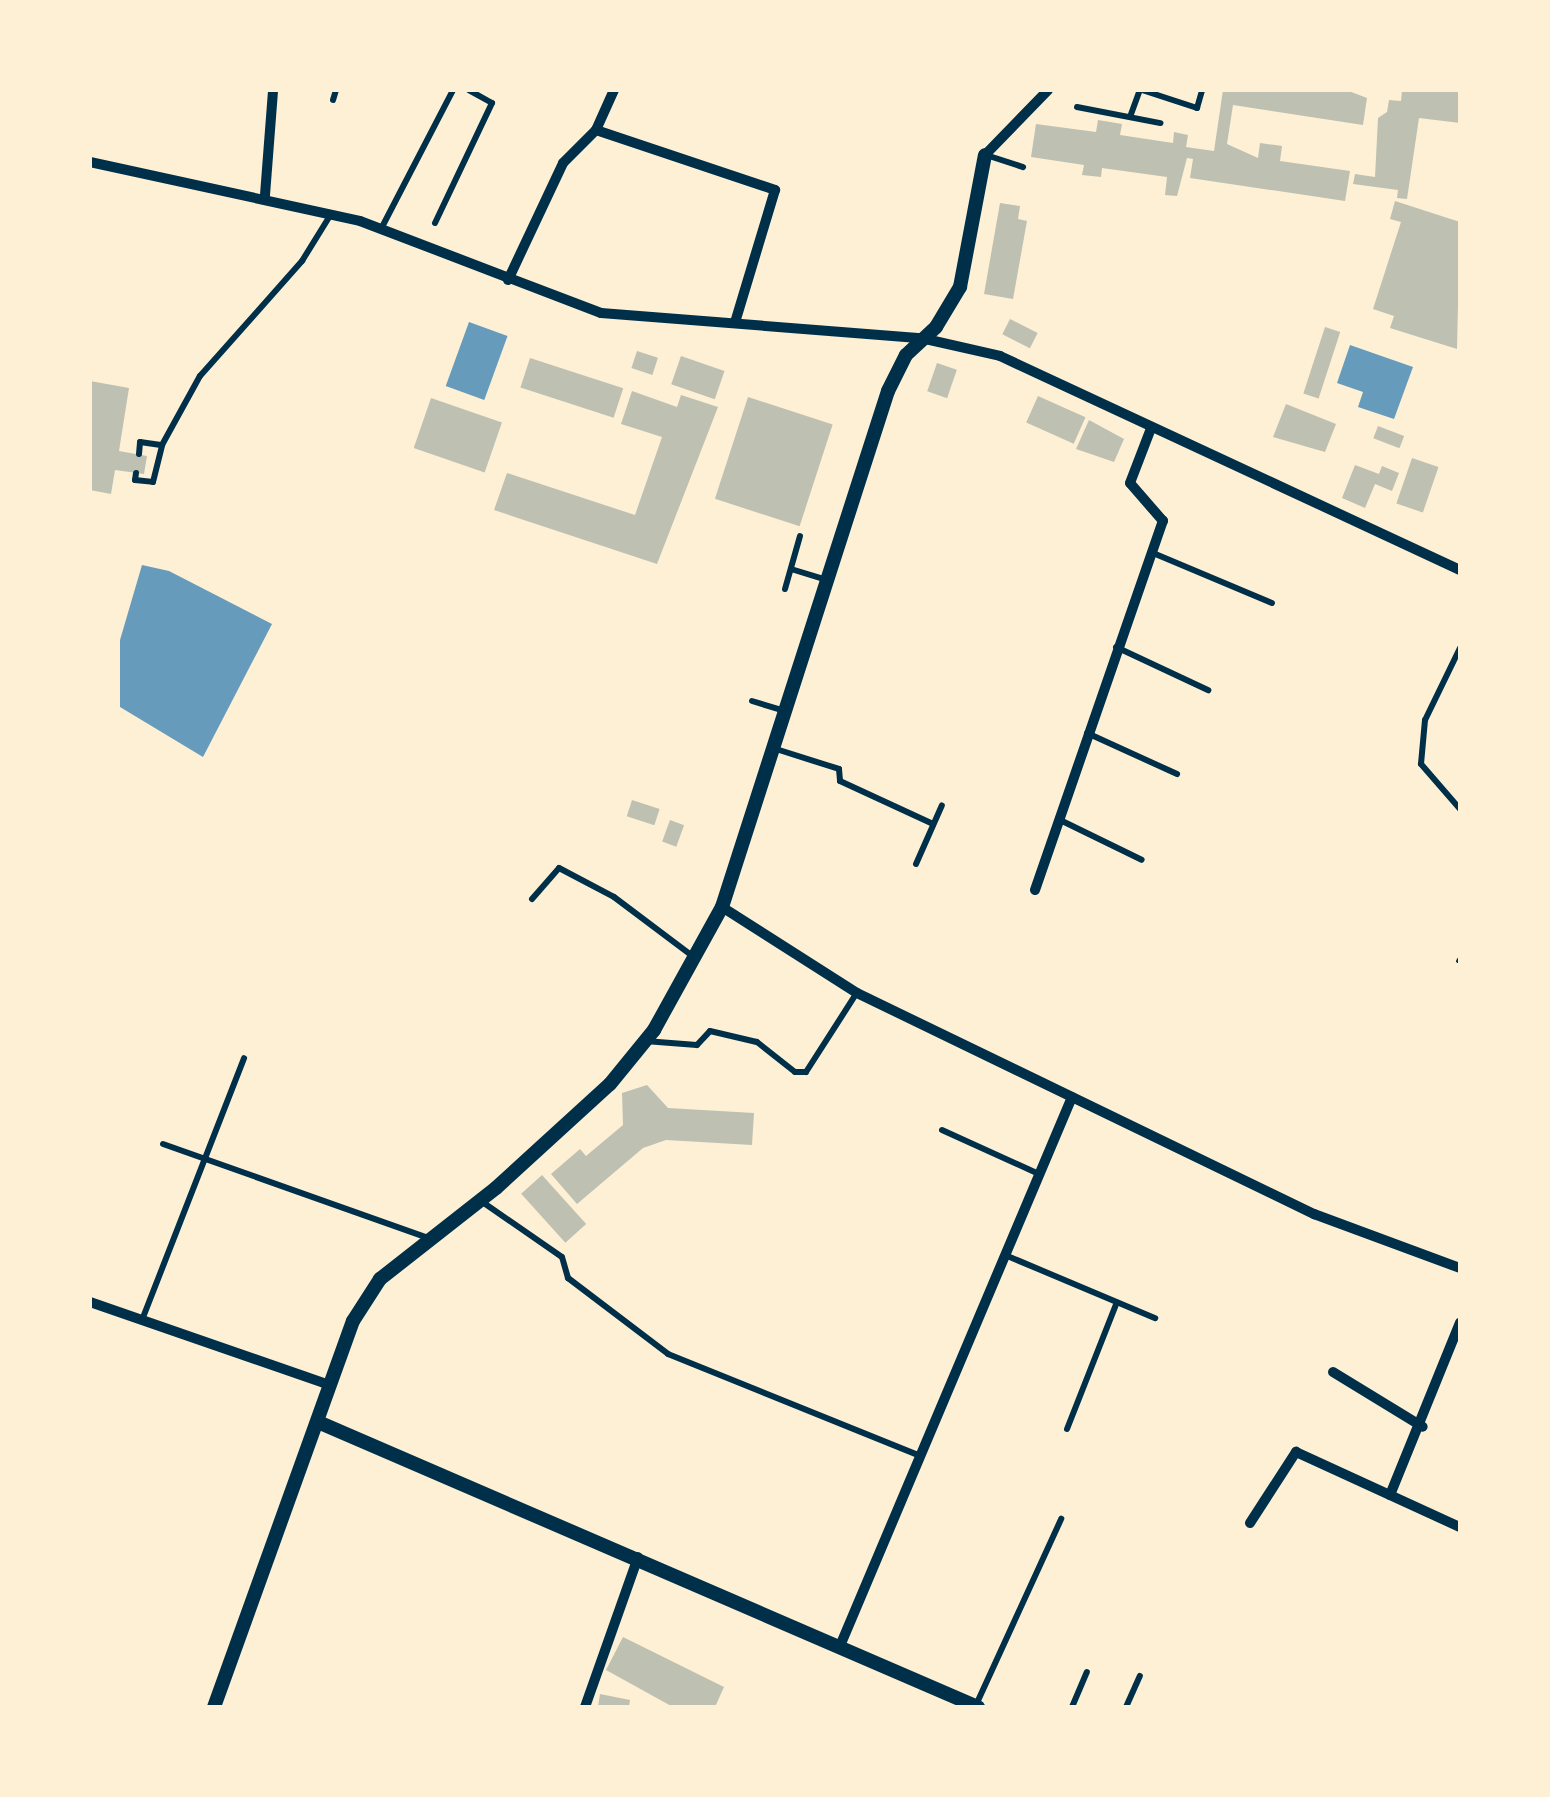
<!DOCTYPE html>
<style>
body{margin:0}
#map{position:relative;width:1550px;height:1797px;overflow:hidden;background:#fdf0d5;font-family:"Fira Sans Condensed",sans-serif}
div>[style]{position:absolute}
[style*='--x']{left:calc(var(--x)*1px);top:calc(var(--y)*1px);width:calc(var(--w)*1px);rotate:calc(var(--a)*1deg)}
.water>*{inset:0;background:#669bbc;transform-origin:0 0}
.building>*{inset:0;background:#bec0b2;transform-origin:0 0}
.path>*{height:4px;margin:-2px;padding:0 2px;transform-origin:2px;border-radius:2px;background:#003049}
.service>*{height:6px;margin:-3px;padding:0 3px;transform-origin:3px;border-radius:3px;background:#003049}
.minor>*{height:10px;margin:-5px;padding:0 5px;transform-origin:5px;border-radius:5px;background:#003049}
.tertiary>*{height:14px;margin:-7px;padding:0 7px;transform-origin:7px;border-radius:7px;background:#003049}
span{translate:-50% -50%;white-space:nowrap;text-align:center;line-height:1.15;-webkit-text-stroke:8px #fdf0d5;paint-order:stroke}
.frame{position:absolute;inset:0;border:92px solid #fdf0d5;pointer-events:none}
</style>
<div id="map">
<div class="water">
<div style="left:469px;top:322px;width:41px;height:68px;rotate:20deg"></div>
<div style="clip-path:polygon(1350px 345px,1413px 367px,1394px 419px,1358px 407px,1363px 392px,1337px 383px)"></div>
<div style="clip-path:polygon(142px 565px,169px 571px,272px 624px,203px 757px,120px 707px,120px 640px)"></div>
</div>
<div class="building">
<div style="clip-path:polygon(1223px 90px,1346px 90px,1367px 98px,1363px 125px,1233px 105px,1227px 144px,1258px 158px,1260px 143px,1282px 146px,1280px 161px,1350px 171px,1345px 201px,1190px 178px,1193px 159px,1187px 158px,1177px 196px,1165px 195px,1167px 177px,1102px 168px,1101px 177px,1082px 175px,1084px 165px,1031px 157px,1036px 124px,1096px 132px,1098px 120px,1122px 124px,1120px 135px,1173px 143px,1174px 132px,1188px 135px,1186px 147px,1214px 151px)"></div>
<div style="clip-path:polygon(1402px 90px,1460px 90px,1460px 123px,1419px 118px,1407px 199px,1397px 198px,1398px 190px,1353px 184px,1355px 174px,1375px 177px,1378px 118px,1387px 112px,1389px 100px,1401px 101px)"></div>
<div style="clip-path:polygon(1395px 201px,1460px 222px,1457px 349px,1390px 328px,1394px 316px,1373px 309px,1401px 222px,1390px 219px)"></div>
<div style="clip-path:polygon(1000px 203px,1020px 206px,1018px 219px,1027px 221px,1013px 299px,984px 294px)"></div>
<div style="left:1010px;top:319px;width:31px;height:17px;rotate:27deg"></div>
<div style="left:1325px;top:327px;width:16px;height:70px;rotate:18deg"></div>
<div style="left:637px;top:351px;width:22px;height:18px;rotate:18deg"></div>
<div style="left:681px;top:356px;width:46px;height:30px;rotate:19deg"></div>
<div style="left:530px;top:358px;width:98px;height:31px;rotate:18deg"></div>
<div style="left:937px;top:363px;width:21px;height:30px;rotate:19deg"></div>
<div style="clip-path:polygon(90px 381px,129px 388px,119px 451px,147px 456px,144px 474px,115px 470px,111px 494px,90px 490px)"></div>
<div style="clip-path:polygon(632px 391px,677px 407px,681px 395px,718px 407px,657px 564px,494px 510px,507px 473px,635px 515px,662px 437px,621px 424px)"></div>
<div style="left:1038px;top:396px;width:52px;height:29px;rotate:24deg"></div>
<div style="left:748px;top:397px;width:89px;height:107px;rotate:18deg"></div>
<div style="left:431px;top:398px;width:75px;height:53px;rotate:19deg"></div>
<div style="clip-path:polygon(1286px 404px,1336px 424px,1325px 452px,1273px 437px)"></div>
<div style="clip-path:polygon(1089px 420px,1124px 439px,1114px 462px,1076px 449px)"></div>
<div style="left:1378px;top:426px;width:28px;height:13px;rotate:21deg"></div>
<div style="left:1412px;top:458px;width:28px;height:48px;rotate:19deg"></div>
<div style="clip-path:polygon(1355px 465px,1379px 474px,1382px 466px,1399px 473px,1392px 491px,1375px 484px,1365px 508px,1342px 498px)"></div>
<div style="left:632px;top:800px;width:29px;height:17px;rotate:18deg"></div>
<div style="left:670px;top:820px;width:15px;height:23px;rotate:20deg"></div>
<div style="clip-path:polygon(647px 1085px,668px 1108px,754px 1113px,752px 1145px,666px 1140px,643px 1148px,577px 1204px,551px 1174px,580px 1149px,586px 1156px,623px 1125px,622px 1093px)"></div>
<div style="left:542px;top:1175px;width:66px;height:28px;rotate:48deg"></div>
<div style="clip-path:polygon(623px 1637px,724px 1687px,715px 1707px,673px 1707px,606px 1670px)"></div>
<div style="clip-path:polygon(600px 1694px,630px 1700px,629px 1707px,598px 1707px)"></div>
</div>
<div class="path">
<div style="--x:1458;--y:961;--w:4;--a:-56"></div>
</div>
<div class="service">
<div style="--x:1142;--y:90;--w:58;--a:18.1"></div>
<div style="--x:1197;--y:108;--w:19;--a:-74"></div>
<div style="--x:333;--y:100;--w:10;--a:-73"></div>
<div style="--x:1077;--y:107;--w:85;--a:10.9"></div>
<div style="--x:1130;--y:117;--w:29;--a:-70"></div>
<div style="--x:986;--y:155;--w:39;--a:18"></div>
<div style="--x:435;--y:223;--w:133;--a:-64.6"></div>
<div style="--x:492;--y:103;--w:26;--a:-151"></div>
<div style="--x:381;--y:229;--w:157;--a:-62.6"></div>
<div style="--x:139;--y:454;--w:12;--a:-85"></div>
<div style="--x:140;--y:442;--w:21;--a:8"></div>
<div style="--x:136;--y:473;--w:7;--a:98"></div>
<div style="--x:135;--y:480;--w:18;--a:6"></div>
<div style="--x:153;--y:482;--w:38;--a:-76"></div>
<div style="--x:162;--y:445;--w:79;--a:-61.2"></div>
<div style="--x:200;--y:376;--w:154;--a:-48.4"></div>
<div style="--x:302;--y:261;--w:55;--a:-58.3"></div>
<div style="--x:1153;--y:553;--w:129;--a:22.8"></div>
<div style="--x:791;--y:569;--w:38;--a:17"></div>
<div style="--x:785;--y:589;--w:55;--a:-74.2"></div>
<div style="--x:1116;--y:647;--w:102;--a:25.1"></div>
<div style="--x:1460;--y:648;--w:80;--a:115.9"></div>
<div style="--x:1425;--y:720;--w:44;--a:95.2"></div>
<div style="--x:1421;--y:764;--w:60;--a:49.1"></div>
<div style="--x:752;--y:701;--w:34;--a:17"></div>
<div style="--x:1087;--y:733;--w:99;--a:24.5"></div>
<div style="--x:776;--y:749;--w:66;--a:17.6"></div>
<div style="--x:839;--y:769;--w:12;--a:85"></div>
<div style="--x:840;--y:781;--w:102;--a:24.8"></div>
<div style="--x:1058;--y:819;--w:93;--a:26"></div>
<div style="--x:916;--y:864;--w:64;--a:-66.2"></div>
<div style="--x:532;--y:899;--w:41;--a:-48.9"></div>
<div style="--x:559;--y:868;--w:62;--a:27.8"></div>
<div style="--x:614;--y:897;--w:100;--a:36.9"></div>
<div style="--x:645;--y:1041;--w:52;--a:4.4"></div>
<div style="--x:697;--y:1045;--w:19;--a:-47"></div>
<div style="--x:710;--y:1031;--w:48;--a:13.2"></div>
<div style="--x:757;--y:1042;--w:48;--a:38.3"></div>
<div style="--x:795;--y:1072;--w:11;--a:0"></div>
<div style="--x:806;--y:1072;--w:93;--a:-57.3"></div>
<div style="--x:942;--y:1130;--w:107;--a:24.4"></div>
<div style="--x:163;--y:1144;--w:281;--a:19.5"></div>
<div style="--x:481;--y:1201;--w:98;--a:34.7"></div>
<div style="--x:562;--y:1257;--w:22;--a:74"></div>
<div style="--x:568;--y:1278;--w:126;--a:37.2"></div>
<div style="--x:668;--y:1354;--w:272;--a:22"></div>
<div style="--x:1005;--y:1255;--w:163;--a:22.8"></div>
<div style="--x:142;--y:1320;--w:281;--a:-68.7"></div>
<div style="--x:1067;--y:1429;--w:136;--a:-68.5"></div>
<div style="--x:976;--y:1705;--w:205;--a:-65.4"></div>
<div style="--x:1072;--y:1707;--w:38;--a:-67"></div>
<div style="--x:1126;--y:1707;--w:34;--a:-66"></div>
</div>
<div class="minor">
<div style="--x:596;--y:130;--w:189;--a:18.5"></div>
<div style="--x:775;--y:190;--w:135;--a:106.8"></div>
<div style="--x:985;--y:155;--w:91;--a:-45.9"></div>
<div style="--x:90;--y:162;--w:276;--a:12.3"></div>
<div style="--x:360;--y:221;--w:258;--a:20.9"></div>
<div style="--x:601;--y:313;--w:321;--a:4.5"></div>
<div style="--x:921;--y:338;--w:81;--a:12.8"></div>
<div style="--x:1000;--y:356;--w:507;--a:24.95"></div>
<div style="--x:265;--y:195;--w:105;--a:-85.6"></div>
<div style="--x:508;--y:280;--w:129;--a:-64.8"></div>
<div style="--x:563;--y:163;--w:47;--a:-45"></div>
<div style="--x:596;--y:130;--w:44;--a:-65.8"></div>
<div style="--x:1035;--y:890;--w:391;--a:-70.9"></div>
<div style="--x:1163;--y:521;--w:50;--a:-131"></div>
<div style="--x:1130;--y:483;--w:56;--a:-69"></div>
<div style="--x:722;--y:907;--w:160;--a:32.5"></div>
<div style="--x:857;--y:993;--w:508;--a:25.81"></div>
<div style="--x:1314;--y:1214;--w:156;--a:20.3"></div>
<div style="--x:90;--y:1302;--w:254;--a:19.1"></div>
<div style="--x:1333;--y:1372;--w:105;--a:31.4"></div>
<div style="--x:1390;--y:1495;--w:186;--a:-67.9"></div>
<div style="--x:1250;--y:1523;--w:85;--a:-57.1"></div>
<div style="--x:1296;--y:1452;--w:180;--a:24.6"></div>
<div style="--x:840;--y:1646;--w:596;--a:-67.09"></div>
<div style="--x:585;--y:1707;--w:159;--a:-70.5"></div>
</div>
<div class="tertiary">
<div style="--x:318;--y:1422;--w:719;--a:23.36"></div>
<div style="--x:214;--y:1707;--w:410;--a:-70.2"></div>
<div style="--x:353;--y:1321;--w:50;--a:-57.3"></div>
<div style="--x:380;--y:1279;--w:147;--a:-38.1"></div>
<div style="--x:496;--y:1188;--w:154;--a:-42.4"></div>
<div style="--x:610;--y:1084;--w:70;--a:-50.8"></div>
<div style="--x:654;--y:1030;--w:141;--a:-61.1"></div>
<div style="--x:722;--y:907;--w:542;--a:-72.17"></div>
<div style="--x:888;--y:391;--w:40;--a:-63.4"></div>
<div style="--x:906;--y:355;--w:41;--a:-43"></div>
<div style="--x:936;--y:327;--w:47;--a:-59"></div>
<div style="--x:960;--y:287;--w:134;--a:-79.3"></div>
</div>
<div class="frame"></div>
</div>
